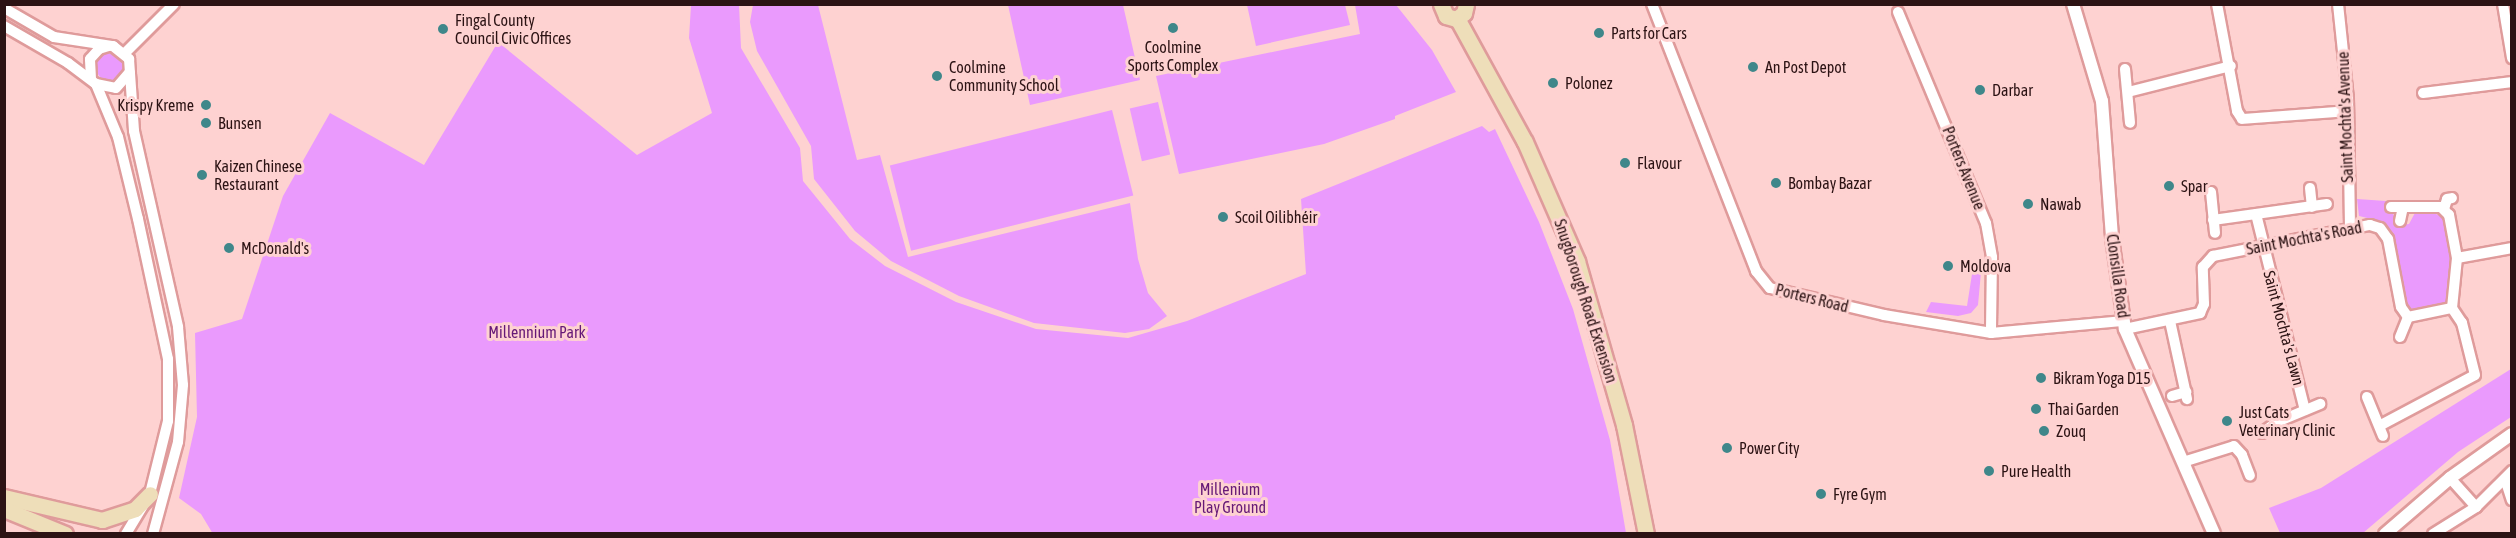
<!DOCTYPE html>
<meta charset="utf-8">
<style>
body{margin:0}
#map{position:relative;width:2516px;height:538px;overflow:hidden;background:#fed2d1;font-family:"Asap Condensed",sans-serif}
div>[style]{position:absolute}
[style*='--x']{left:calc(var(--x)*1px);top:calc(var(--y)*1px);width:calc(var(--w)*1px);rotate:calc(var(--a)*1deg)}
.green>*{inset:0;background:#ea9afd;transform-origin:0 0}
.round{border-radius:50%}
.roads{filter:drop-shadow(2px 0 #df9b9b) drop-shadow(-2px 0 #df9b9b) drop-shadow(0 2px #df9b9b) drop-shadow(0 -2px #df9b9b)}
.minor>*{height:10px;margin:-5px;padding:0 5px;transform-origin:5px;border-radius:5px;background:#fff}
.tertiary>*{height:12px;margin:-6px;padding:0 6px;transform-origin:6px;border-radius:6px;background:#fff}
.secondary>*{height:15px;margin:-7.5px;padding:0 7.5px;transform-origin:7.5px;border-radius:7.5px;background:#eedeb9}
.dots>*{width:16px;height:16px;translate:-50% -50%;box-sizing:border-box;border:3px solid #fed2d1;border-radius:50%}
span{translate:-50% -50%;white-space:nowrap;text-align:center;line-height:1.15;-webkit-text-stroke:6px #fed2d1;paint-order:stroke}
.poi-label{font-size:16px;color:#2c1314}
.left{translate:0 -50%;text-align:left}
.right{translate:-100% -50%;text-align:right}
.street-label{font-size:16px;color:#2c1314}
.park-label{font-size:16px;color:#661977}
.frame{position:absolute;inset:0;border:6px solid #2c1314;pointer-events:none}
</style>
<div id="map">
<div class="green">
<div style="clip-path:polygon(739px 4px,741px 48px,800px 148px,803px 181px,850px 239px,885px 266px,956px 302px,1036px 329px,1128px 338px,1187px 321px,1306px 274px,1301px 199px,1482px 126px,1489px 132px,1495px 129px,1539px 222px,1573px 309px,1610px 440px,1626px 533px,213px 534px,201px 514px,179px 498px,197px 417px,195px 333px,242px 319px,283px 196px,330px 113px,424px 165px,498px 42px,637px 155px,712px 113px,689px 38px,691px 5px)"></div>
<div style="clip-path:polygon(753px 5px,818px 5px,857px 160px,880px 155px,908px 257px,1130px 203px,1138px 259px,1148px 293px,1167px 316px,1149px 329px,1125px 333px,1034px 323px,959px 296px,891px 261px,855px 231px,814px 179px,811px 146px,757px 51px,750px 22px)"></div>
<div style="clip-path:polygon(1008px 5px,1123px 5px,1140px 80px,1030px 105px)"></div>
<div style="clip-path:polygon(1247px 5px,1345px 5px,1350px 25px,1256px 46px)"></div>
<div style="clip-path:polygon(1355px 5px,1396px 5px,1432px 50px,1456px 92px,1395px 116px,1395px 119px,1324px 144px,1179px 174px,1156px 76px,1360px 34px)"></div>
<div class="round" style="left:96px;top:53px;width:28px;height:28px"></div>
<div style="left:1158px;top:102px;width:54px;height:29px;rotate:77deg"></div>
<div style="left:1112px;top:110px;width:88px;height:229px;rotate:76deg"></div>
<div style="clip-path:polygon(2357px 199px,2386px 201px,2399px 225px,2409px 224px,2416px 211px,2427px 210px,2445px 218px,2451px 254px,2449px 302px,2411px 311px,2405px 301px,2394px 238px,2380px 221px,2359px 216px)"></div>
<div style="clip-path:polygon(1981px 272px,1978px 305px,1971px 313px,1958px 316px,1926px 312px,1931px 302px,1967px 306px,1972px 274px)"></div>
<div style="clip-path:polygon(2511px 369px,2511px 417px,2458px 452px,2363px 533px,2280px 533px,2269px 508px,2321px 488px)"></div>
</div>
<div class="roads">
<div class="minor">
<div style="--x:1652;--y:4;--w:287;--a:68.7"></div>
<div style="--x:1756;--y:271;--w:22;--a:51"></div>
<div style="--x:1770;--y:288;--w:117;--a:13.3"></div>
<div style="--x:1884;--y:315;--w:109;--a:9.5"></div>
<div style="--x:1991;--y:333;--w:134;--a:-5.2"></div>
<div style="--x:2217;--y:4;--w:109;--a:79.4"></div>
<div style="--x:2237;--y:111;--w:9;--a:58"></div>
<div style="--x:2242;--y:119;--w:106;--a:-4.3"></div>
<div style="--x:2338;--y:4;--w:96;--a:84"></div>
<div style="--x:2348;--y:99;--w:130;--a:89.1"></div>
<div style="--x:2503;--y:4;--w:55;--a:80.5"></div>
<div style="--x:4;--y:8;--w:58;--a:30.1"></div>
<div style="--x:54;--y:37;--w:60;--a:8.7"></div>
<div style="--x:113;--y:46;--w:21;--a:39"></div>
<div style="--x:129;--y:59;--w:72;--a:86"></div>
<div style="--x:134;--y:131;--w:201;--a:77.3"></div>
<div style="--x:178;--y:327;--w:58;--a:85.1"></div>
<div style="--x:183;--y:385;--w:57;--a:95"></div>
<div style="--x:178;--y:442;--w:95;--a:105.2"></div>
<div style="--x:1898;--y:12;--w:229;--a:67.4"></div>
<div style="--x:1986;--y:223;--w:35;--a:80"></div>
<div style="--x:1992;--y:257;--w:76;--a:90.8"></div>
<div style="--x:4;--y:26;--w:74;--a:30"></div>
<div style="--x:68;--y:63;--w:35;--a:37"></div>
<div style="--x:96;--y:84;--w:57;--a:67.5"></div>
<div style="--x:118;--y:137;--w:84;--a:76.3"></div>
<div style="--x:138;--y:219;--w:143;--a:77.9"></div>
<div style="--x:168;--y:359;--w:62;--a:90"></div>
<div style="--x:168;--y:421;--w:75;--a:103.9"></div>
<div style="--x:150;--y:494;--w:47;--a:121"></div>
<div style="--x:125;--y:53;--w:69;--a:-45"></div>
<div style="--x:2125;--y:69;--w:54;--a:84.7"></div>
<div style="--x:91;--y:79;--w:20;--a:-93"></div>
<div style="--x:90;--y:59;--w:13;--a:-48"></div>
<div style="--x:99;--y:49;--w:10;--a:-17"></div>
<div style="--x:96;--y:84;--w:20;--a:11"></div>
<div style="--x:116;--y:88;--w:21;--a:-49"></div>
<div style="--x:2128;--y:92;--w:106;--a:-14.2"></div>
<div style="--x:2423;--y:93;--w:90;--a:-7"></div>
<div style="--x:2310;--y:188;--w:19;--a:84"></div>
<div style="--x:2211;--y:192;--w:41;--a:84.4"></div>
<div style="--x:2444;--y:209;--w:10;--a:-73"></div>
<div style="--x:2447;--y:199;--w:5;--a:-11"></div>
<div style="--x:2256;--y:214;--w:202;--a:76"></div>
<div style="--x:2213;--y:220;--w:115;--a:-8"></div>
<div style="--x:2400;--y:221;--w:14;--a:-78"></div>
<div style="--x:2457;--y:258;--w:56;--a:-10.3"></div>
<div style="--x:2170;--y:321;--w:80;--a:77.7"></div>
<div style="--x:2125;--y:329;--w:77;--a:-12"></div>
<div style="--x:2200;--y:313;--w:10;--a:-66"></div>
<div style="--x:2204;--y:304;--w:37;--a:-92"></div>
<div style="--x:2203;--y:267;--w:15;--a:-48"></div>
<div style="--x:2213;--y:256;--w:160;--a:-11.2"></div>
<div style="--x:2370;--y:225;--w:10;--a:17"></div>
<div style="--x:2380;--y:228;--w:14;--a:54"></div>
<div style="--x:2388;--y:239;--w:69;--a:79.2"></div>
<div style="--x:2401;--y:307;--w:12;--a:55"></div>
<div style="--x:2408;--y:317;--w:45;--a:-11.6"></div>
<div style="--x:2452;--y:308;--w:50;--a:-84.3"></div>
<div style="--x:2457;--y:258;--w:44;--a:-100.5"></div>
<div style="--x:2449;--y:215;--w:11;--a:-135"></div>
<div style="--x:2441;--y:207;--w:50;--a:180"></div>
<div style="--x:2400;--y:337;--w:22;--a:-68"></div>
<div style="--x:2172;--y:396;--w:15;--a:-16"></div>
<div style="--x:2367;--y:397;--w:42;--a:67.7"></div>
<div style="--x:2381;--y:425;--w:106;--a:-28"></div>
<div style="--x:2475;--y:375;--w:54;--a:-104"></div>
<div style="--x:2462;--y:323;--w:18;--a:-124"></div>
<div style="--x:2262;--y:433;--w:19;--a:-36"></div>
<div style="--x:2277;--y:422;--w:47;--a:-22.7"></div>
<div style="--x:2183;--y:462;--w:53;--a:-17.4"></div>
<div style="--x:2234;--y:446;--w:12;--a:48"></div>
<div style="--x:2242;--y:455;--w:22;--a:69"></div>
<div style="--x:2450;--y:478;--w:39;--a:48"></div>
<div style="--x:2505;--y:479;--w:22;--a:72"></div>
<div style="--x:2433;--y:534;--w:51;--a:-32.1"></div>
<div style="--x:2476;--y:507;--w:51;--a:-45"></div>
</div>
<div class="tertiary">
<div style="--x:2073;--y:4;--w:101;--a:73.4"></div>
<div style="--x:2102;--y:101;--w:137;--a:85.8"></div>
<div style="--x:2112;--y:238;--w:92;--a:81.9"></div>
<div style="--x:2125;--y:329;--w:223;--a:66.5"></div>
<div style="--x:2385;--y:534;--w:86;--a:-40.7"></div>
<div style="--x:2450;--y:478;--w:76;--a:-35.4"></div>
</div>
<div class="secondary">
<div style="--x:1441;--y:4;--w:13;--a:67"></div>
<div style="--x:1446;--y:16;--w:10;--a:17"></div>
<div style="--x:1456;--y:19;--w:10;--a:-37"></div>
<div style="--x:1464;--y:13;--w:9;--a:-77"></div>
<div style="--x:1457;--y:18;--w:141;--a:61.3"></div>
<div style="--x:1525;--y:142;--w:130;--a:66.4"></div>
<div style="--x:1577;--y:261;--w:171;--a:74"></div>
<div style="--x:1624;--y:425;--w:111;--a:78.6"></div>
<div style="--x:4;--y:497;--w:101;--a:13.2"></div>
<div style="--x:102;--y:520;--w:35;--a:-18"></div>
<div style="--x:135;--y:509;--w:21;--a:-45"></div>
<div style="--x:4;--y:509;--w:66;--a:22.3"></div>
</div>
</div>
<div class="dots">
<div style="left:1173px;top:28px;background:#3f878a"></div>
<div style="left:443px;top:29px;background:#3f878a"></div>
<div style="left:1599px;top:33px;background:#3f878a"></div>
<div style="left:1753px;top:67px;background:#3f878a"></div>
<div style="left:937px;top:76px;background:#3f878a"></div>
<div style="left:1553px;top:83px;background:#3f878a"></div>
<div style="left:1980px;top:90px;background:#3f878a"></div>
<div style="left:206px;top:105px;background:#3f878a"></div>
<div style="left:206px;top:123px;background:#3f878a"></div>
<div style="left:1625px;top:163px;background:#3f878a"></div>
<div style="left:202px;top:175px;background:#3f878a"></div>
<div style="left:1776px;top:183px;background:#3f878a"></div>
<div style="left:2169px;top:186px;background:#3f878a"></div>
<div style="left:2028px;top:204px;background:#3f878a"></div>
<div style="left:1223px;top:217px;background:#3f878a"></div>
<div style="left:229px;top:248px;background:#3f878a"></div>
<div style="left:1948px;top:266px;background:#3f878a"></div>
<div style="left:2041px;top:378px;background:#3f878a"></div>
<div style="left:2036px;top:409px;background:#3f878a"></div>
<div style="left:2227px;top:421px;background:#3f878a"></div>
<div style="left:2044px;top:431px;background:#3f878a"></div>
<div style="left:1727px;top:448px;background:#3f878a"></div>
<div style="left:1989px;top:471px;background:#3f878a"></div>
<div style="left:1821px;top:494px;background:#3f878a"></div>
</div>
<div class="poi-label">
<span class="left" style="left:455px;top:29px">Fingal County<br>Council Civic Offices</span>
<span class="left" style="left:1611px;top:33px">Parts for Cars</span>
<span style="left:1173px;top:56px">Coolmine<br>Sports Complex</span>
<span class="left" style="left:949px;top:76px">Coolmine<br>Community School</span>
<span class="left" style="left:1765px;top:67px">An Post Depot</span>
<span class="left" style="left:1565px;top:83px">Polonez</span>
<span class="left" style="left:1992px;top:90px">Darbar</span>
<span class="right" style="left:194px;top:105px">Krispy Kreme</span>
<span class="left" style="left:218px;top:123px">Bunsen</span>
<span class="left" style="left:1637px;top:163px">Flavour</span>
<span class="left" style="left:214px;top:175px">Kaizen Chinese<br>Restaurant</span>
<span class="left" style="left:1788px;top:183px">Bombay Bazar</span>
<span class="left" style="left:2181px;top:186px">Spar</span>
<span class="left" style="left:2040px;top:204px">Nawab</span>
<span class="left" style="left:1235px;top:217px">Scoil Oilibhéir</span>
<span class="left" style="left:241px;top:248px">McDonald's</span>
<span class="left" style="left:1960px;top:266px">Moldova</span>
<span class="left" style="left:2053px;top:378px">Bikram Yoga D15</span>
<span class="left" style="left:2048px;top:409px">Thai Garden</span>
<span class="left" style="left:2239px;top:421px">Just Cats<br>Veterinary Clinic</span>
<span class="left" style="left:2056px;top:431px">Zouq</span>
<span class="left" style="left:1739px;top:448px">Power City</span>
<span class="left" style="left:2001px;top:471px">Pure Health</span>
<span class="left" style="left:1833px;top:494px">Fyre Gym</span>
</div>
<div class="street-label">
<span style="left:2345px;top:117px;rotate:-92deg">Saint Mochta's Avenue</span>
<span style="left:1964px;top:168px;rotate:68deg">Porters Avenue</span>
<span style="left:2304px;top:238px;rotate:-11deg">Saint Mochta's Road</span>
<span style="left:2118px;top:276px;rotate:82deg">Clonsilla Road</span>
<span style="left:1812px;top:298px;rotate:14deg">Porters Road</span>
<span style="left:1586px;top:301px;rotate:72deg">Snugborough Road Extension</span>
<span style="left:2284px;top:328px;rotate:75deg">Saint Mochta's Lawn</span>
</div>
<div class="park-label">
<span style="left:537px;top:332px">Millennium Park</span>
<span style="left:1230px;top:498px">Millenium<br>Play Ground</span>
</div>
<div class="frame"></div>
</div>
